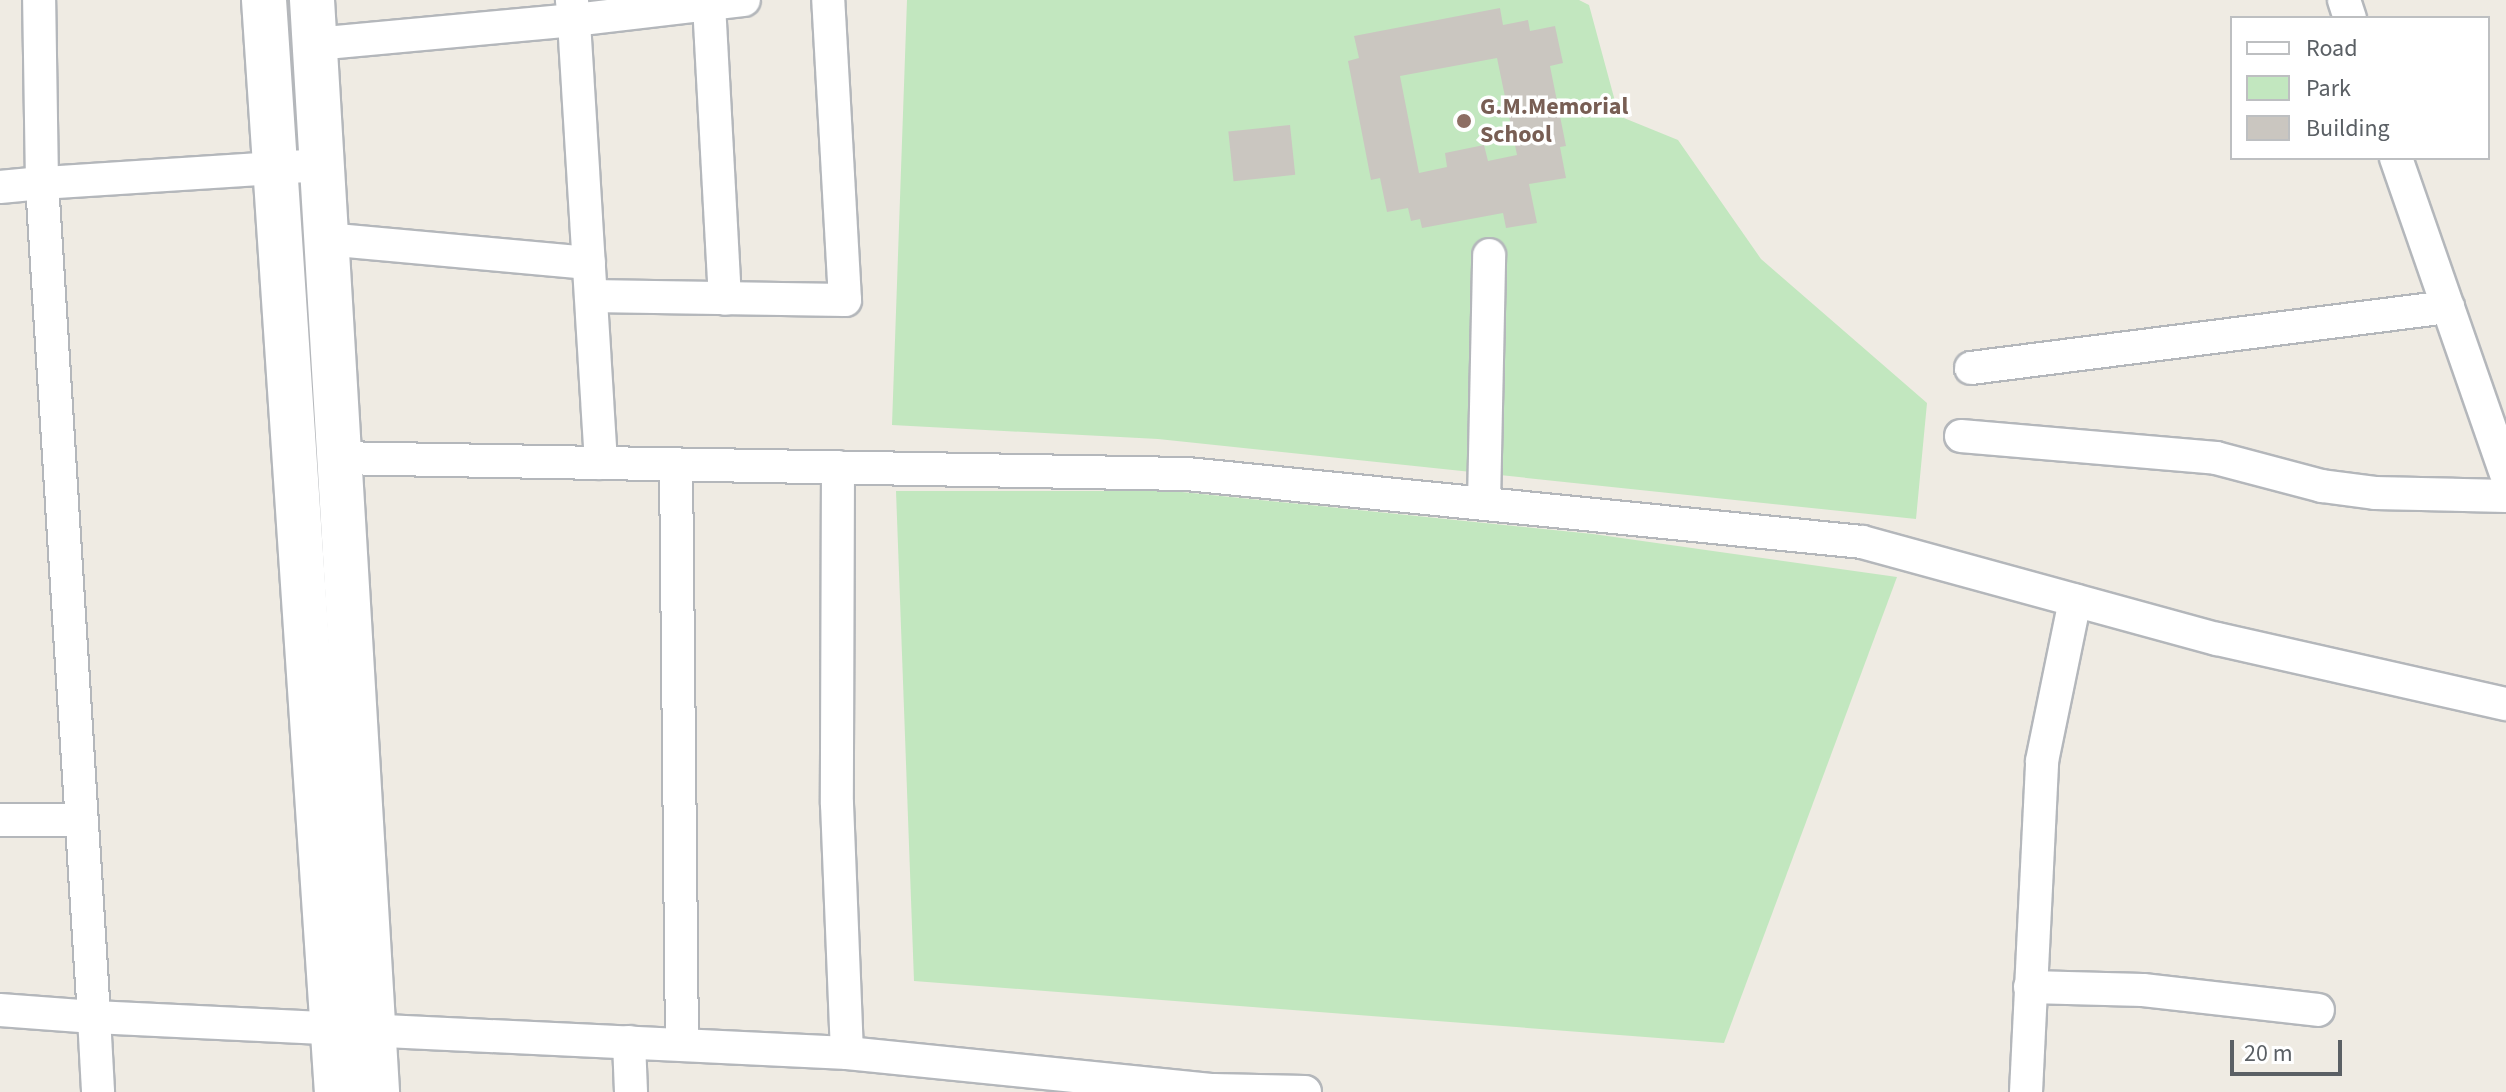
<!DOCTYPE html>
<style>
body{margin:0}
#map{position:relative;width:2506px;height:1092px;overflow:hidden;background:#efebe3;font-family:"Source Sans 3",sans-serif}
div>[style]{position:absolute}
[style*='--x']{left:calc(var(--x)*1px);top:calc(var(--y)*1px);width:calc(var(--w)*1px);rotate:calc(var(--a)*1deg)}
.green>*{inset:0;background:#c2e7bf}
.building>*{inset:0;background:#cac6c0;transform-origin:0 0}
.roads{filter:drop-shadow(2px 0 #b4b7bb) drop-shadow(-2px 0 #b4b7bb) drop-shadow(0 2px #b4b7bb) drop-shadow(0 -2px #b4b7bb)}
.street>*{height:32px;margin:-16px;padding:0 16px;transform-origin:16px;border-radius:16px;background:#fff}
.secondary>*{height:44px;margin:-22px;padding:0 22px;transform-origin:22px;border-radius:22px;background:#fff}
.dots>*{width:22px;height:22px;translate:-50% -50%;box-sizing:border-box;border:4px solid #fff;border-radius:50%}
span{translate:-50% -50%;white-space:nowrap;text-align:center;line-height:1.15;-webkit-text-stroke:7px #fff;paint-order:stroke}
.education-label{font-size:24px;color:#785e54;font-weight:700}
.left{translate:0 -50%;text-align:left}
.legend{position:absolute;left:2230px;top:16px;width:260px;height:144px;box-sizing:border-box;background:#fff;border:2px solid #bdbfc1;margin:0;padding:10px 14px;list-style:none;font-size:24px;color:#5b6065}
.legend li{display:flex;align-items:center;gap:16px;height:40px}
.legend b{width:40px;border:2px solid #bdbfc1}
.scale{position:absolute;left:2230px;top:1040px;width:112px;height:36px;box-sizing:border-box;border:4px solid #5b6065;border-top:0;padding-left:10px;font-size:24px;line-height:28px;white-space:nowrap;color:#5b6065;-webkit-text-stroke:6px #fff;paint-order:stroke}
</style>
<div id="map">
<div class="green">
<div style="clip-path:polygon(907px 0,1579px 0,1589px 5px,1619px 116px,1678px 140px,1761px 259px,1927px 403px,1916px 519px,1158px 439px,892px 425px)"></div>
<div style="clip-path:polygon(896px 491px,1172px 491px,1593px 534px,1897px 577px,1724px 1043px,914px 981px)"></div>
</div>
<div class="building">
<div style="clip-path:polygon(evenodd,1500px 8px,1503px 25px,1528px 20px,1530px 31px,1555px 26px,1563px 63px,1550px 66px,1566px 146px,1560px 147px,1566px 178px,1529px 184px,1537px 223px,1506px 228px,1503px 213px,1422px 228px,1420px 219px,1411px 221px,1408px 208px,1387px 212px,1380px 178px,1371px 180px,1348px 61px,1359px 58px,1354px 36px,1500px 8px,1497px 58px,1517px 155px,1488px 161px,1484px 145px,1445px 153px,1447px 167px,1419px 173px,1400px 76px,1497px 58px)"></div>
<div style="left:1290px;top:125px;width:50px;height:62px;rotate:84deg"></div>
</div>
<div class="roads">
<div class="street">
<div style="--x:2344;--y:0;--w:19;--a:72"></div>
<div style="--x:709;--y:4;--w:295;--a:86.9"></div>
<div style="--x:315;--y:44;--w:260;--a:-5.3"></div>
<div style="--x:574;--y:20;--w:20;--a:-96"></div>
<div style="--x:2396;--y:158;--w:334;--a:70.8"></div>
<div style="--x:321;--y:165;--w:280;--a:176.3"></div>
<div style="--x:42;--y:183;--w:836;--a:86.43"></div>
<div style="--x:94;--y:1017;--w:754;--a:2.74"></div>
<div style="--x:847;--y:1053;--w:368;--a:5.8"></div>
<div style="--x:1213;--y:1090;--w:92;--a:1.2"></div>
<div style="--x:0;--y:187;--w:42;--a:-5.4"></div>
<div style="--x:42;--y:183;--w:183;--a:-90.9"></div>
<div style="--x:325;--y:239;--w:265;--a:5.2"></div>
<div style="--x:591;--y:296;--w:254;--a:0.9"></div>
<div style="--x:845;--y:300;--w:300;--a:-93.2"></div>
<div style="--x:1971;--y:368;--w:481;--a:-7.3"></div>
<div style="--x:1961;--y:436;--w:256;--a:4.9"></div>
<div style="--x:2216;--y:458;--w:110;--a:14.8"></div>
<div style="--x:2322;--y:486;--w:53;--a:7.5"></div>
<div style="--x:2375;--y:493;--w:131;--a:1.3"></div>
<div style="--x:336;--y:458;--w:851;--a:1.08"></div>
<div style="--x:1187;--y:474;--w:678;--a:5.75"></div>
<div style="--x:1862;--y:542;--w:368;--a:15.3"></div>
<div style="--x:2217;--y:639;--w:296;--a:12.7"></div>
<div style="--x:601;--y:463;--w:444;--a:-93.5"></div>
<div style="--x:574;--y:20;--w:171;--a:-6.7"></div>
<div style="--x:676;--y:464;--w:579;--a:89.41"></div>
<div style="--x:838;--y:467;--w:337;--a:90.2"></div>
<div style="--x:837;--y:804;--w:249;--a:87.7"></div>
<div style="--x:1484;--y:503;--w:248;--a:-88.8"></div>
<div style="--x:0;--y:820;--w:81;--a:0"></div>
<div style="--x:2030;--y:987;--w:113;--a:1.5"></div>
<div style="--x:2143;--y:990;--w:176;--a:6.5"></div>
<div style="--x:0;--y:1010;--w:94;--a:4.3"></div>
<div style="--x:94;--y:1017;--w:75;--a:86.9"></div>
<div style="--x:629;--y:1042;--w:50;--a:87.7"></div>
<div style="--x:2026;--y:1092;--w:331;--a:-87.2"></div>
<div style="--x:2042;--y:761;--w:164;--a:-78.4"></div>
</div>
<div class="secondary">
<div style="--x:264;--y:0;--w:1094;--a:86.18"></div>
<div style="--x:312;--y:0;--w:1094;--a:86.59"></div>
</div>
</div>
<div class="dots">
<div style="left:1464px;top:121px;background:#8d6e63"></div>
</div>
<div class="education-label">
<span class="left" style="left:1480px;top:121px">G.M.Memorial<br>School</span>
</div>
<ul class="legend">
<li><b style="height:10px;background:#fff"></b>Road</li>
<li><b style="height:22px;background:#c2e7bf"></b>Park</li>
<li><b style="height:22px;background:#cac6c0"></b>Building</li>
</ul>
<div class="scale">20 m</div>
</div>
